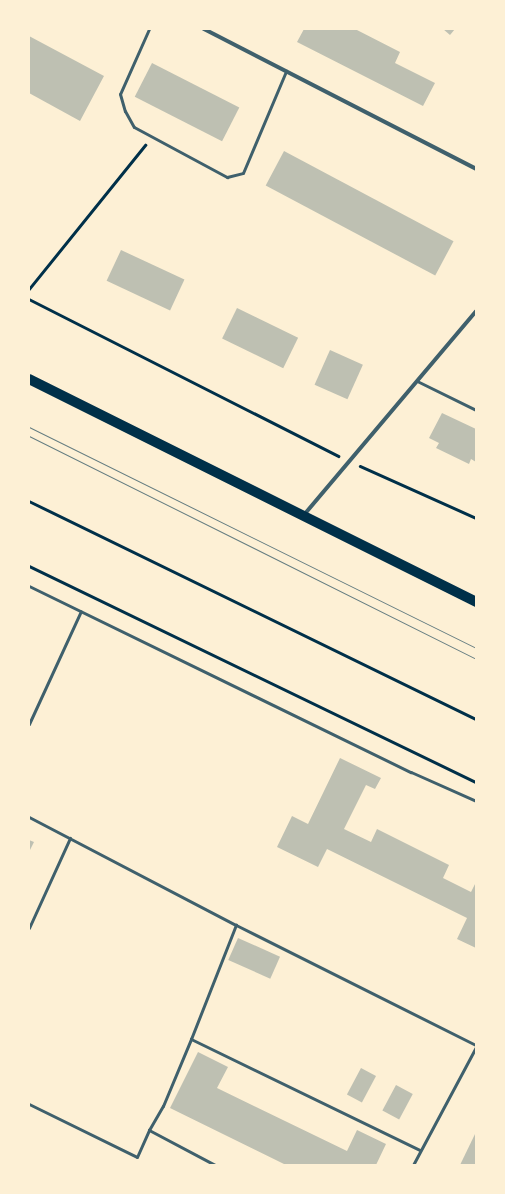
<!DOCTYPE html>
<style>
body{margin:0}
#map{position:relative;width:505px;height:1194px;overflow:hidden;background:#fdf0d5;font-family:Arial,sans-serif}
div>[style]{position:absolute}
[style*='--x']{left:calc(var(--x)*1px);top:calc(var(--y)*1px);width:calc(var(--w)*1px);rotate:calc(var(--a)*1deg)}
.building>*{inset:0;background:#bec0b2;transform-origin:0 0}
.path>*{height:2.5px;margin:-1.25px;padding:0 1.25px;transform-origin:1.25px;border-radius:1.25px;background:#003049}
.service>*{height:3px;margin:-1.5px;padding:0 1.5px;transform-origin:1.5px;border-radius:1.5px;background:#3f606c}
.minor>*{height:4px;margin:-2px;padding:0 2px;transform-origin:2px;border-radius:2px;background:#3f606c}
.primary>*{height:10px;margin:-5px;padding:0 5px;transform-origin:5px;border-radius:5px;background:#003049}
.tram>*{height:1px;margin:-0.5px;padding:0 0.5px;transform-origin:0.5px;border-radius:0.5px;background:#657d81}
span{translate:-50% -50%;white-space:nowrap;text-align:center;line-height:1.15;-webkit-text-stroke:3.5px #fdf0d5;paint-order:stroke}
.frame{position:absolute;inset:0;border:30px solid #fdf0d5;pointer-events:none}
</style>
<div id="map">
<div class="building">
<div style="clip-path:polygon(304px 29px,355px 29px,400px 52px,395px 63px,435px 83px,423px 106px,297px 42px)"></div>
<div style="clip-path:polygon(443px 29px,455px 29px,450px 35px)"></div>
<div style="clip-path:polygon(29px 36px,104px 76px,80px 121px,29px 93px)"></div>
<div style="left:152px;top:63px;width:98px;height:38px;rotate:27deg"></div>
<div style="left:284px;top:151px;width:192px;height:39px;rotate:28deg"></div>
<div style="left:121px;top:250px;width:70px;height:34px;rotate:25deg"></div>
<div style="left:237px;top:308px;width:68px;height:34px;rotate:26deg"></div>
<div style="left:330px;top:350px;width:36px;height:38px;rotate:24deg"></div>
<div style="clip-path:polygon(442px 413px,476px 429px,476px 462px,471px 459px,469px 464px,436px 448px,439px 443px,429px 438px)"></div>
<div style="clip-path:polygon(340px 758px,381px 778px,375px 789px,366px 785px,344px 829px,371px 842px,377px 829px,449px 865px,443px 878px,471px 892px,476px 882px,476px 948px,457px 939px,467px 918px,327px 849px,318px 867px,277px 847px,292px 816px,308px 824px)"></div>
<div style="clip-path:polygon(29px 840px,34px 842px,29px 852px)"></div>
<div style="left:238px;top:938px;width:46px;height:24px;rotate:24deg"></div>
<div style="clip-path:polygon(198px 1052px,228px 1067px,217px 1088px,347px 1151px,357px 1130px,386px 1144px,376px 1165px,286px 1165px,170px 1108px)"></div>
<div style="left:361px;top:1068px;width:17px;height:30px;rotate:28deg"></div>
<div style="left:396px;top:1085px;width:19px;height:29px;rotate:28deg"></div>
<div style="clip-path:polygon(476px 1132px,476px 1165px,460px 1165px)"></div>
</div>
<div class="path">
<div style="--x:29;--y:289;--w:185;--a:-51.1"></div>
<div style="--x:29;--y:299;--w:347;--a:26.9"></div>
<div style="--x:360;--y:466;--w:127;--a:24.1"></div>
<div style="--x:29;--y:501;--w:497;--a:26"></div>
<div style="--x:29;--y:566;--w:496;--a:25.8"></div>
</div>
<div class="service">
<div style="--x:149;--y:29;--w:71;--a:114"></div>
<div style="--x:120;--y:94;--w:18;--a:74"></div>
<div style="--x:125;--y:111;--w:18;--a:61"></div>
<div style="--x:134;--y:127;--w:106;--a:28.3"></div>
<div style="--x:227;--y:177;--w:16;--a:-14"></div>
<div style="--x:243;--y:173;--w:111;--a:-67.1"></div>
<div style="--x:417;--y:381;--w:66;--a:26.2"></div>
<div style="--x:29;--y:586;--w:425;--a:26"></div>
<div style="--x:411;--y:772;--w:71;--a:24"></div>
<div style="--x:29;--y:724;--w:124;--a:-65.3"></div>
<div style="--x:29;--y:817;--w:233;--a:27.6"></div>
<div style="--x:236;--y:925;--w:268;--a:26.6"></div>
<div style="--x:29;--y:928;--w:99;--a:-65.5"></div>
<div style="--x:191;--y:1039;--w:123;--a:-68.5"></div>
<div style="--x:29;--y:1104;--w:120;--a:26.1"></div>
<div style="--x:137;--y:1157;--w:30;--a:-66"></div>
<div style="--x:149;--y:1130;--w:75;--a:27.9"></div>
<div style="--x:149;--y:1130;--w:28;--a:-60"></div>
<div style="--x:163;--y:1106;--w:73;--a:-67.3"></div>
<div style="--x:191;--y:1039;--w:254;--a:25.9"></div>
<div style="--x:413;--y:1165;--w:134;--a:-61.9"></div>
</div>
<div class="minor">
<div style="--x:204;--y:29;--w:306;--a:27.2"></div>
<div style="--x:303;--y:516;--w:268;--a:-49.8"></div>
</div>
<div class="primary">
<div style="--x:29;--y:379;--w:500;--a:26.5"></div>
</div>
<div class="tram">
<div style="--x:29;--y:427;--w:499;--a:26.3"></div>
<div style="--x:29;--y:436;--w:500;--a:26.5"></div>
</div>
<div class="frame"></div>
</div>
